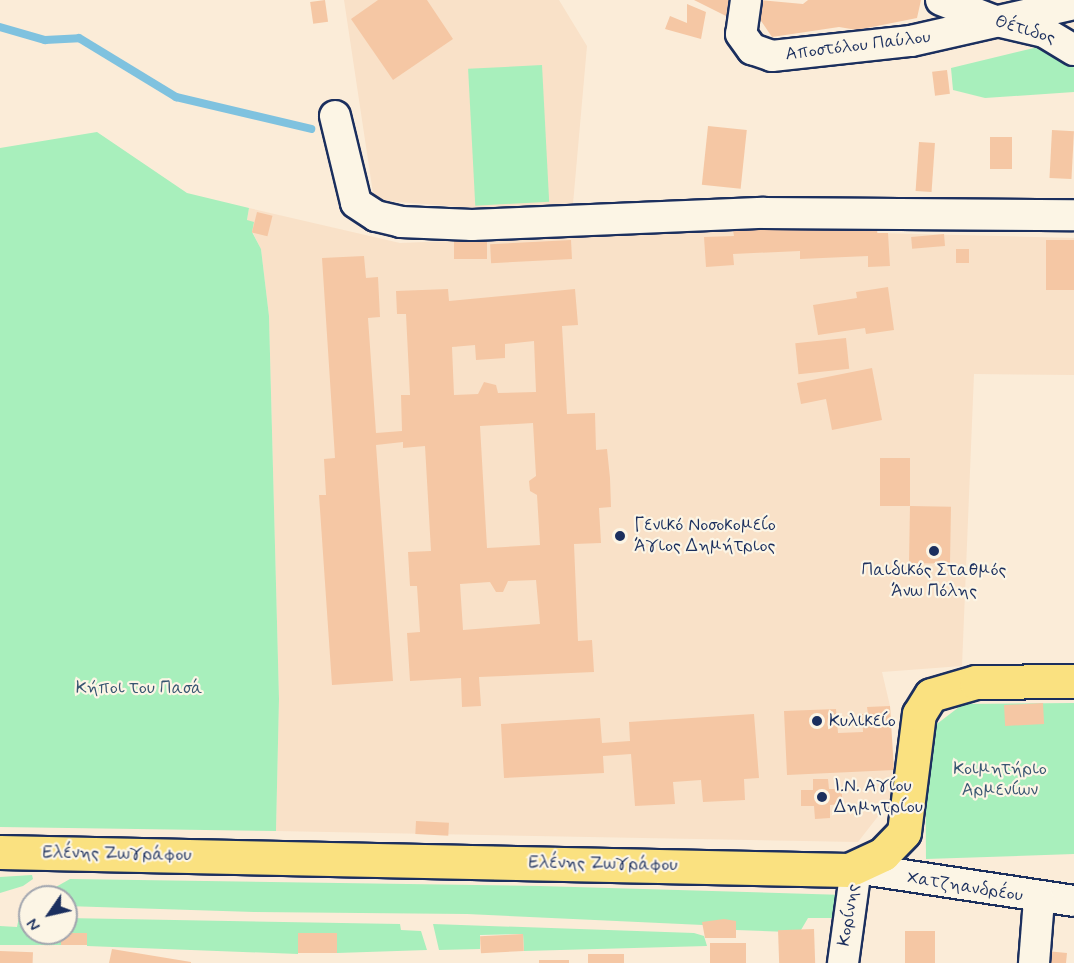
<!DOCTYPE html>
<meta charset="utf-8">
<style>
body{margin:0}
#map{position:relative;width:1074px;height:963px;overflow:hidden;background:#fbecd8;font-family:Mynerve,sans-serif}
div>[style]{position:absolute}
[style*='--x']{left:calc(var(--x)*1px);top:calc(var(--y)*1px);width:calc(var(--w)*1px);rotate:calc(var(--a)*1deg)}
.built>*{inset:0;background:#f9e1c8}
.green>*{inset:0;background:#a8efbc;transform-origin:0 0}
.stream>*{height:8px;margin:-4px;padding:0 4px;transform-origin:4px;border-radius:4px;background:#7fc2df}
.building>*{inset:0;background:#f5c7a4;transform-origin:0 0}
.roads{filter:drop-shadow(2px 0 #1b2f5e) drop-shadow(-2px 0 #1b2f5e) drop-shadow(0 2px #1b2f5e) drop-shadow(0 -2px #1b2f5e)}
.minor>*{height:30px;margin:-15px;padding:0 15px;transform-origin:15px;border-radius:15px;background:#fcf5e5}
.major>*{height:33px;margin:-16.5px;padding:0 16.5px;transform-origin:16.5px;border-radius:16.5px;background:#fae180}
.dots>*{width:16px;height:16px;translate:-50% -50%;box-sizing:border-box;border:3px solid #fcf5e5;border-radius:50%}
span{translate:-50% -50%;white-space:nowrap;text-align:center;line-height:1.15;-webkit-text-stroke:4.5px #fcf5e5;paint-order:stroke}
.street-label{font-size:18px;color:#1b2f5e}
.poi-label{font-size:18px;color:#1b2f5e}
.left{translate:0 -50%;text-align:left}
.park-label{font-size:18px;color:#375571}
.north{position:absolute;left:18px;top:885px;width:60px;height:60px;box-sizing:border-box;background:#fcf5e5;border:2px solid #a2a6af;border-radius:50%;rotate:236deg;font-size:16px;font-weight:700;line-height:24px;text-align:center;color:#1b2f5e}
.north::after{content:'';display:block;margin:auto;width:21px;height:27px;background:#1b2f5e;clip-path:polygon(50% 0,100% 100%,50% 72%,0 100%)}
</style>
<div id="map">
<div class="built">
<div style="clip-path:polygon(344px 0,559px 0,587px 46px,573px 204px,472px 208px,374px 200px)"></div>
<div style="clip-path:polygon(249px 208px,400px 243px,877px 225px,878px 233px,1074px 238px,1074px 375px,974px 374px,962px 666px,882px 672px,890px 706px,893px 797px,858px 842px,276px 831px,279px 699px,269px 316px,261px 249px,247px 221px)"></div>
</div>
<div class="green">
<div style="clip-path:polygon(1038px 47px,1064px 52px,1074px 68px,1074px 92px,985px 98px,953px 90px,951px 68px)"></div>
<div style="left:542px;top:65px;width:137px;height:74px;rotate:87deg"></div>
<div style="clip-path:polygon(97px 132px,187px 193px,249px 208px,247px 220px,254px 222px,252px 232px,261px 249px,269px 316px,279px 699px,276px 831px,0 827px,0 148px)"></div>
<div style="clip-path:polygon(1074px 703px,1074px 854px,926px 859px,925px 733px,963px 704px)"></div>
<div style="clip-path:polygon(32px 875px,33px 879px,23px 886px,0 893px,0 877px)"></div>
<div style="clip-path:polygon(70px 879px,540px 886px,845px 895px,842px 918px,808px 918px,801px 930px,789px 932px,736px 930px,736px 921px,703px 925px,467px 914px,254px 912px,66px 906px,66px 897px,38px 897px)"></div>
<div style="clip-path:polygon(19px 917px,30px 917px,30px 933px,61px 933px,61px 945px,0 945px,0 926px,17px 927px)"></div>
<div style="clip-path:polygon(66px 918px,400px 924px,401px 930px,421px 931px,427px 950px,337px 953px,337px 934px,298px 934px,298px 954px,87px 946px,87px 933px,66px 933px)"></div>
<div style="clip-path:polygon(433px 924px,694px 933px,704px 936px,707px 946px,524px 951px,523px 934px,480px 935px,480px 949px,439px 950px)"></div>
</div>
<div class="stream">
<div style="--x:0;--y:27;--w:47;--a:16.1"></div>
<div style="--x:45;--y:40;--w:34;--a:-3"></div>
<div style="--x:79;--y:38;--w:114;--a:31.3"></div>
<div style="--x:176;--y:97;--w:139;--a:13.3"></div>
</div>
<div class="building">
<div style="left:325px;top:0;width:22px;height:15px;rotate:82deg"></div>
<div style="clip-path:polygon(378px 0,427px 0,453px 39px,393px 80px,351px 19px)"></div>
<div style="clip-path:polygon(694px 0,730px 0,733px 2px,726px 16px)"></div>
<div style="clip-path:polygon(760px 0,803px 4px,808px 0,921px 0,917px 18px,857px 30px,839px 27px,772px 37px,755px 12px)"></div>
<div style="clip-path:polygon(687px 4px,706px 12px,701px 39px,665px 29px,670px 16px,687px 23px)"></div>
<div style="left:947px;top:70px;width:24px;height:15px;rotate:83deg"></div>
<div style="left:708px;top:126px;width:39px;height:59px;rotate:6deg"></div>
<div style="left:1052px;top:130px;width:22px;height:48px;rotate:3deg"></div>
<div style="left:990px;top:137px;width:22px;height:32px"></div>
<div style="left:919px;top:142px;width:16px;height:49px;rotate:4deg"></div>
<div style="left:257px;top:212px;width:16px;height:21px;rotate:14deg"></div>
<div style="clip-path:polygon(877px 225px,877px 233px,888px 233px,890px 266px,868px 267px,868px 256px,800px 259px,800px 251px,733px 254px,734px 265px,706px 267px,704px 237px,734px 236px,733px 230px)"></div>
<div style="left:944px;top:234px;width:12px;height:33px;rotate:85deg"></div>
<div style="left:571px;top:240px;width:19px;height:81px;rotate:87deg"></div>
<div style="left:1046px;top:240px;width:28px;height:50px"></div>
<div style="left:454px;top:241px;width:33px;height:18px"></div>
<div style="left:956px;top:249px;width:13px;height:14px"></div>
<div style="clip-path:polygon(evenodd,364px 256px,366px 278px,378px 277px,380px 317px,368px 318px,376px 433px,402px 431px,401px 395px,410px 395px,406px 314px,397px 314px,396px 291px,448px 289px,449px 301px,575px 289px,578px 325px,562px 326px,567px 414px,595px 413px,596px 450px,607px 449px,610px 478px,611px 507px,599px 508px,601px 543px,574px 544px,578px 641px,592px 640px,594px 672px,479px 677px,481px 706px,462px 707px,461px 678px,410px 681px,407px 633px,420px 632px,417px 586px,410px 586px,408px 552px,431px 551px,425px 446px,403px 448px,403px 442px,376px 445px,393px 681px,332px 685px,319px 495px,326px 495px,324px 459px,335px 458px,322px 258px,364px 256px,534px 341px,536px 392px,498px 393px,496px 385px,484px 382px,478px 394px,454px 395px,452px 347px,475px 345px,476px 360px,505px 358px,505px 344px,534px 341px,364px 256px,533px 423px,536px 476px,529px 481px,530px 491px,537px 495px,540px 545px,487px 548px,480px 426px,533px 423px,364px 256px,536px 580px,540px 624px,463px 630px,460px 584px,490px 582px,496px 592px,503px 592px,508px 581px,536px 580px)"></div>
<div style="clip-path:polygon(888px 287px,894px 330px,866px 334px,865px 328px,818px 335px,813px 305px,857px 298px,856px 292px)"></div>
<div style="left:846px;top:338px;width:31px;height:51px;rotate:84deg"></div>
<div style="clip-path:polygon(872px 368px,882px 420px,832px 430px,826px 399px,801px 404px,797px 383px)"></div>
<div style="left:880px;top:458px;width:30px;height:48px"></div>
<div style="left:910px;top:506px;width:41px;height:57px;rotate:1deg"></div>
<div style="left:1043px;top:703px;width:21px;height:39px;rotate:87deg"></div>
<div style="clip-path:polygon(890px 706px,894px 770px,787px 775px,784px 711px,836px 709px,838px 733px,863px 732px,862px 714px,868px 714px,867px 707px)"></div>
<div style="clip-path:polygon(754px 714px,759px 778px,744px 779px,745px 800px,703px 802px,701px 780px,673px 782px,675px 804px,635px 806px,631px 754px,603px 756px,604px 773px,504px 778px,501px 724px,600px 718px,602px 743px,630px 741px,629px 722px)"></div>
<div style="clip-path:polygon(813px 779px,828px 779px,829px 789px,842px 789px,842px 804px,830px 805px,830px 818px,815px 819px,814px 806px,801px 806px,801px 790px,813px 790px)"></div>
<div style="left:416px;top:821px;width:33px;height:13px;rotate:3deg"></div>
<div style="clip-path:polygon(724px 919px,736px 921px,736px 938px,705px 938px,702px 922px)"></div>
<div style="left:814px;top:929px;width:34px;height:36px;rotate:88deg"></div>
<div style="left:905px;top:931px;width:30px;height:32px"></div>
<div style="left:61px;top:933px;width:26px;height:12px"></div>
<div style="left:337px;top:933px;width:20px;height:39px;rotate:90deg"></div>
<div style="left:523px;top:934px;width:17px;height:43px;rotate:87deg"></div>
<div style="left:710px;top:943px;width:36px;height:20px"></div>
<div style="clip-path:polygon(112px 949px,191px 962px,191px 963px,109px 963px)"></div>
<div style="left:0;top:951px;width:33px;height:12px;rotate:2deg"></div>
<div style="clip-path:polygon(1046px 951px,1067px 953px,1066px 963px,1045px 963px)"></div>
<div style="left:588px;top:954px;width:36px;height:9px"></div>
<div style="left:539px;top:960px;width:30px;height:3px"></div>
</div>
<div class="roads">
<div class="minor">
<div style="--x:746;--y:0;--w:34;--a:98"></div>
<div style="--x:741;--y:34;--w:19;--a:54"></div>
<div style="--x:752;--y:49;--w:21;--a:19"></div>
<div style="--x:772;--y:56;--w:140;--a:-6.2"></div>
<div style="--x:911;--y:41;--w:167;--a:-12.8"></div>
<div style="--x:941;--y:0;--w:55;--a:21.4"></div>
<div style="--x:992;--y:20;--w:53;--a:13"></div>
<div style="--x:1044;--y:32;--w:35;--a:31"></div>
<div style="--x:335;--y:116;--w:89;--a:76.4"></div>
<div style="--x:356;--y:203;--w:24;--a:33"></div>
<div style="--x:376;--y:216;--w:26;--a:13"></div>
<div style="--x:401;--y:222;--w:71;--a:2.4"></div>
<div style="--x:472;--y:225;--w:292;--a:-2.4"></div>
<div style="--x:764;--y:213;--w:310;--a:0.4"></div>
<div style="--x:843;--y:963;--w:96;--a:-82.2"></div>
<div style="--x:856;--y:868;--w:220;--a:8.6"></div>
<div style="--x:1034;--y:963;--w:64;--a:-85.5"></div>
</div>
<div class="major">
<div style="--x:0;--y:852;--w:849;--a:1.21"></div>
<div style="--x:849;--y:870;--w:38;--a:-25"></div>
<div style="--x:883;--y:854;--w:30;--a:-46"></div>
<div style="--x:904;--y:832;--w:119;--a:-82.8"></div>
<div style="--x:919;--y:714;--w:22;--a:-58"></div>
<div style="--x:931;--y:695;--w:47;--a:-16.1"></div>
<div style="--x:976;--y:682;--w:98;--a:-0.6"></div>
</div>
</div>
<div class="dots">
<div style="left:620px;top:536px;background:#1b2f5e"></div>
<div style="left:934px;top:551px;background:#1b2f5e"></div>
<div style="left:817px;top:721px;background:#1b2f5e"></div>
<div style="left:822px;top:797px;background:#1b2f5e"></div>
</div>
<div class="street-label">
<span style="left:1025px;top:30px;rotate:17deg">Θέτιδος</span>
<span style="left:858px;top:46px;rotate:-7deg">Αποστόλου Παύλου</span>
<span style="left:117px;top:854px;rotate:1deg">Ελένης Ζωγράφου</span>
<span style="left:603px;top:864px;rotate:1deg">Ελένης Ζωγράφου</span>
<span style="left:965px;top:887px;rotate:9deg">Χατζηανδρέου</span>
<span style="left:849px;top:915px;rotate:-81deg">Κορίνης</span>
</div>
<div class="poi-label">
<span class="left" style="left:634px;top:536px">Γενικό Νοσοκομείο<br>Άγιος Δημήτριος</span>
<span style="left:934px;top:581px">Παιδικός Σταθμός<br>Άνω Πόλης</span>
<span class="left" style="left:829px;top:721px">Κυλικείο</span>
<span class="left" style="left:834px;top:797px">Ι.Ν. Αγίου<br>Δημητρίου</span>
</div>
<div class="park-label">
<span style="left:139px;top:688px">Κήποι του Πασά</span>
<span style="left:1000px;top:780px">Κοιμητήριο<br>Αρμενίων</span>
</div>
<div class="north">N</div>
</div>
